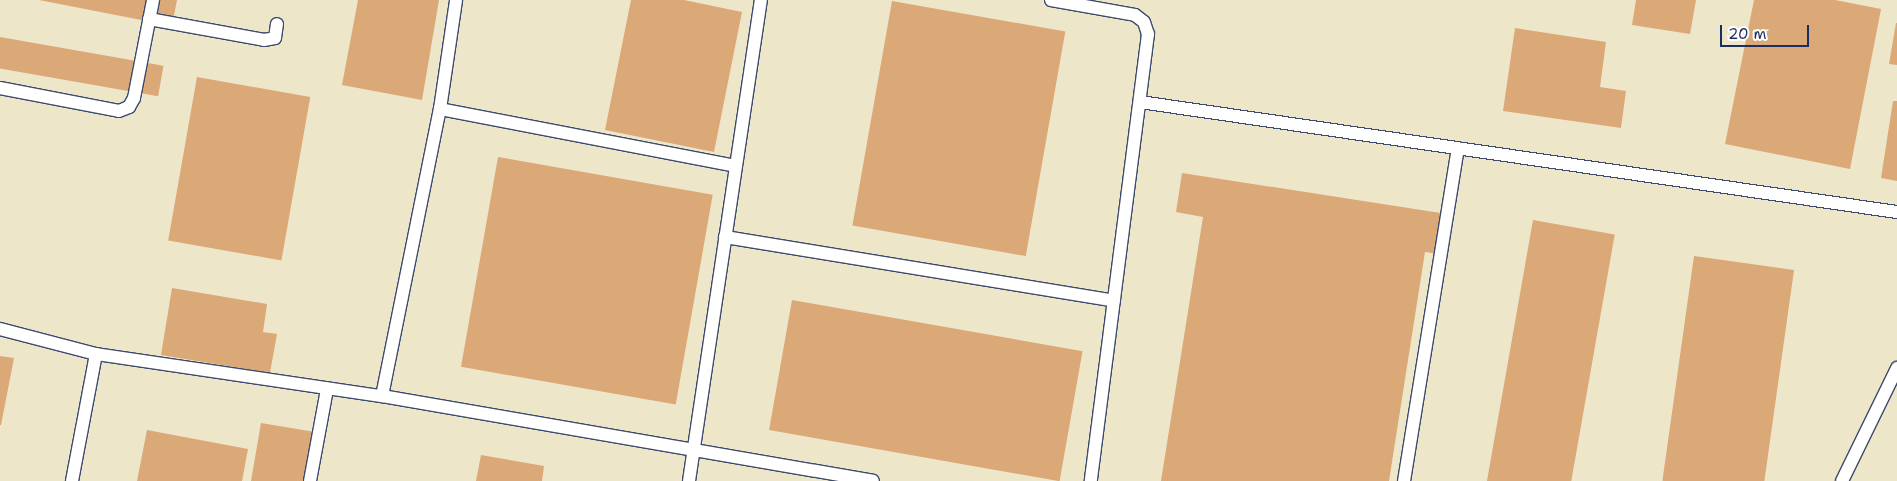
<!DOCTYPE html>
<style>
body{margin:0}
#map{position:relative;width:1897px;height:481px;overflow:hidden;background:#eee6c9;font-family:"Shantell Sans",sans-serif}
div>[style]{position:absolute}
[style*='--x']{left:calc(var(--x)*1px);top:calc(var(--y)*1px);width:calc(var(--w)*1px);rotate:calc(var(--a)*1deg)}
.building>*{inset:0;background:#dba878;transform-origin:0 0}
.roads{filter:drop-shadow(1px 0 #3b4a6e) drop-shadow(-1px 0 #3b4a6e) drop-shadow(0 1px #3b4a6e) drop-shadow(0 -1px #3b4a6e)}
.service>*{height:12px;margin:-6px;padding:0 6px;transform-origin:6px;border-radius:6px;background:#fff}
span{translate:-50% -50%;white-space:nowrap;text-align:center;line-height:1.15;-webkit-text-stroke:4px #fff;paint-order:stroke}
.scale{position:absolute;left:1720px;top:25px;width:89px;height:22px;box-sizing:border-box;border:2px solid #1b2f5e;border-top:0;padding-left:6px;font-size:15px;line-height:18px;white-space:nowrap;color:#1b2f5e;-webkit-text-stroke:4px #fff;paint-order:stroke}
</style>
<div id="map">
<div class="building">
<div style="clip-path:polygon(39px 0,177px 0,172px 26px)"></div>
<div style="clip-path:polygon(358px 0,439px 0,422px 100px,342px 85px)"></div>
<div style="clip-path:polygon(631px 0,684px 0,742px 12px,714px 152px,605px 130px)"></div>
<div style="clip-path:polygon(1636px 0,1696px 0,1690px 34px,1632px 25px)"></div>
<div style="clip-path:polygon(1754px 0,1835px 0,1881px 9px,1850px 169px,1725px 144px)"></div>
<div style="left:892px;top:1px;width:176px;height:228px;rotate:10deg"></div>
<div style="clip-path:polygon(1896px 23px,1897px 23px,1897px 65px,1889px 64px)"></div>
<div style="clip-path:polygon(1515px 28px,1606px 42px,1600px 87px,1626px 91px,1621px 128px,1503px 111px)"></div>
<div style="left:0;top:37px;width:166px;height:31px;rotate:10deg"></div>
<div style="left:197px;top:77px;width:115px;height:166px;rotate:10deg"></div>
<div style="clip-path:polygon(1893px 101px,1897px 101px,1897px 181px,1881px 178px)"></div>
<div style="left:498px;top:157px;width:218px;height:213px;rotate:10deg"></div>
<div style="clip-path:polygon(1182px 173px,1447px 214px,1440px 254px,1425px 252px,1389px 481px,1161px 481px,1203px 217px,1176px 212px)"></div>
<div style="left:1533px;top:220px;width:83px;height:265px;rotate:10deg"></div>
<div style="left:1694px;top:256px;width:101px;height:227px;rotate:8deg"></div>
<div style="clip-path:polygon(172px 288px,267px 304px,263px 332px,277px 334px,270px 373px,161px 355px)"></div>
<div style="left:792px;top:300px;width:295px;height:132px;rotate:10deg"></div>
<div style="clip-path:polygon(0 356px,14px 358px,1px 425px,0 425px)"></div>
<div style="clip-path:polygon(261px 423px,315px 432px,307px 481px,251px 481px)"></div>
<div style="clip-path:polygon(147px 430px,248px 449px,242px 481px,137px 481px)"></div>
<div style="clip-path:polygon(481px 455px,544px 466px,542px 481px,476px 481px)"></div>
</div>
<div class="roads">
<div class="service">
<div style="--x:1051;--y:0;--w:85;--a:10.1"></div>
<div style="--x:1135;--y:15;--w:11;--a:38"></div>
<div style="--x:1144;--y:22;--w:13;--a:72"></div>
<div style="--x:1148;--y:34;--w:451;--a:97.3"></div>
<div style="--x:149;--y:19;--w:117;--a:10.3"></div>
<div style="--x:264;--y:40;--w:11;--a:-10"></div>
<div style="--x:275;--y:38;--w:14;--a:-82"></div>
<div style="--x:0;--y:88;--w:121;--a:10.9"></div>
<div style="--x:119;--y:111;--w:11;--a:-22"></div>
<div style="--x:129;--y:107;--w:10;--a:-61"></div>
<div style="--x:134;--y:98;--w:100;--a:-79"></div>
<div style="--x:1140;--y:102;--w:765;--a:8.27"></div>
<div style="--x:440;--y:109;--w:300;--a:10.9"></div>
<div style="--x:725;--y:237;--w:394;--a:9.3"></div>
<div style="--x:0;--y:329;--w:99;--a:14.6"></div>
<div style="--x:96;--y:354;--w:289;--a:8.4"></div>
<div style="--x:382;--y:396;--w:498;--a:9.8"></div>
<div style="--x:382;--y:396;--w:293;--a:-78.6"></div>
<div style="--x:440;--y:109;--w:110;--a:-81.6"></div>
<div style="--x:72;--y:481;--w:129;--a:-79.3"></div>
<div style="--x:310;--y:481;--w:94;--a:-79.5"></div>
<div style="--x:689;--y:481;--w:486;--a:-81.5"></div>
<div style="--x:1404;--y:481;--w:337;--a:-80.8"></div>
<div style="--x:1842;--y:481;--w:126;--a:-64"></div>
</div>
</div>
<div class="scale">20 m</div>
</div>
